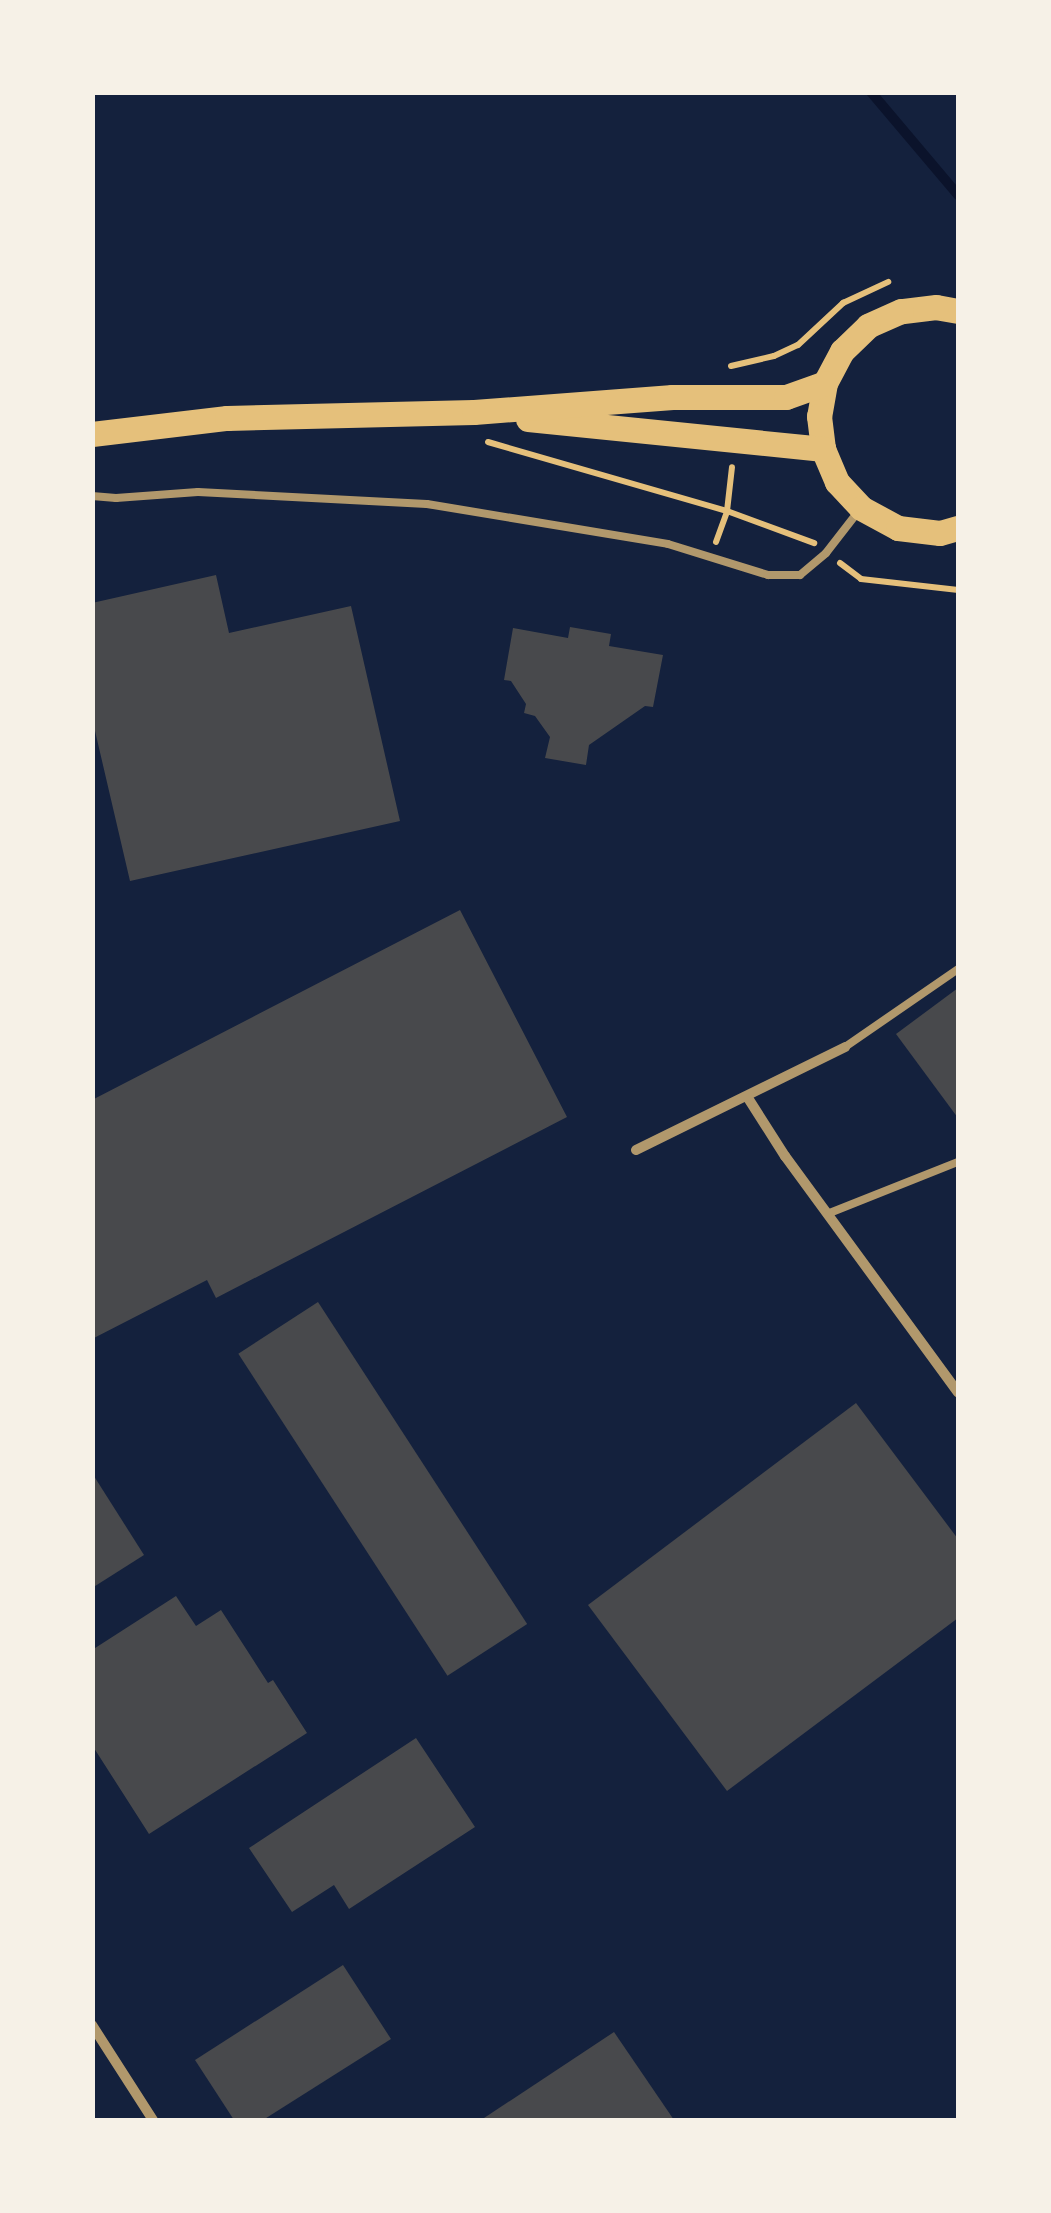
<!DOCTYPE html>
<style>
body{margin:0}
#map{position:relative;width:1051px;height:2213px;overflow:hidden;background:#14213d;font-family:"Roboto Serif",serif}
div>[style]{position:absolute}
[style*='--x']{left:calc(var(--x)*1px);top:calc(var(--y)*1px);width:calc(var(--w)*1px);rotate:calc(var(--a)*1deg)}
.stream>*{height:10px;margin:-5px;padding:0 5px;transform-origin:5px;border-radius:5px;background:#0b132b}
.building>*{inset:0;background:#48494c;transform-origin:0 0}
.path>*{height:6px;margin:-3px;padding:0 3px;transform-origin:3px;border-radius:3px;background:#e5c07b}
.service>*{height:8px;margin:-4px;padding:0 4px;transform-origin:4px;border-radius:4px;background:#b1986c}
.minor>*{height:10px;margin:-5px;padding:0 5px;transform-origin:5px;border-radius:5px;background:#b1986c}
.primary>*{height:25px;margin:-12.5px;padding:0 12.5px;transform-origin:12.5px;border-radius:12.5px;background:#e5c07b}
span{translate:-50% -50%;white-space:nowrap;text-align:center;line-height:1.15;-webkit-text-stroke:10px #f6f1e7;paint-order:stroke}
.frame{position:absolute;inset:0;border:95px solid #f6f1e7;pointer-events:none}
</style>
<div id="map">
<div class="stream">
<div style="--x:871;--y:92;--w:135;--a:49.8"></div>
</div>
<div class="building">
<div style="clip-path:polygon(216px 575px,229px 633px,351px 606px,400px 821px,130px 881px,92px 718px,92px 603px)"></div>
<div style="clip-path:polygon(570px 627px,611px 634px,609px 646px,663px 655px,653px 707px,645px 706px,589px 745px,586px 765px,545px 758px,550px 737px,535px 716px,524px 713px,526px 704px,511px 681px,504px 680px,513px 628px,568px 638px)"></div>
<div style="clip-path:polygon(460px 910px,567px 1117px,216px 1298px,207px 1280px,92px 1339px,92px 1100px)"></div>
<div style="clip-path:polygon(958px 988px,958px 1118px,896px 1034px)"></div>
<div style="left:318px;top:1302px;width:384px;height:95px;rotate:57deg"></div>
<div style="clip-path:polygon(856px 1403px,958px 1539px,958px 1618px,727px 1791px,588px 1605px)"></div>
<div style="clip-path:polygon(92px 1473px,144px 1555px,92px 1588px)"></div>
<div style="clip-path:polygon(176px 1596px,196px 1626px,221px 1610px,268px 1683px,273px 1680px,307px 1733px,149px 1834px,92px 1745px,92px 1650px)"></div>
<div style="clip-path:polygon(416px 1738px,475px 1827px,349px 1909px,334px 1885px,292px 1912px,249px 1848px)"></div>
<div style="clip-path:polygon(343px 1965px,391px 2039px,263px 2120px,234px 2120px,195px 2060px)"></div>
<div style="clip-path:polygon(614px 2032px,674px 2120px,481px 2120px)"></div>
</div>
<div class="path">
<div style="--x:731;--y:366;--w:44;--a:-13.1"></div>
<div style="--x:774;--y:356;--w:26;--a:-25"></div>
<div style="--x:798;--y:345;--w:62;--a:-43"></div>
<div style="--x:843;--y:303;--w:50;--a:-25"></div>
<div style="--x:488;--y:442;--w:249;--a:16.1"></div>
<div style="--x:727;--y:511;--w:93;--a:20.2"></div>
<div style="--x:716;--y:542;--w:33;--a:-70"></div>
<div style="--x:727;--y:511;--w:44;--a:-83.5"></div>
<div style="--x:840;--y:563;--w:26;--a:37"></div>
<div style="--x:861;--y:579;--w:98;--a:6.5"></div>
</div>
<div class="service">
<div style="--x:92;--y:496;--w:24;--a:5"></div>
<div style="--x:116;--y:498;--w:82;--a:-4.2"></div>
<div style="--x:198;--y:492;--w:229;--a:3"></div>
<div style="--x:427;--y:504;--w:244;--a:9.4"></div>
<div style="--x:668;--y:544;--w:105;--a:17.2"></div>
<div style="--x:768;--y:575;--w:32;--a:0"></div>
<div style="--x:800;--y:575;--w:34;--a:-40"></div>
<div style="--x:826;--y:553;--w:51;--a:-52.2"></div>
<div style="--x:845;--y:1047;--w:137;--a:-34.6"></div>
<div style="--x:827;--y:1214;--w:141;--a:-21.7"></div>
</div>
<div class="minor">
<div style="--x:748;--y:1098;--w:69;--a:57.5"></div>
<div style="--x:785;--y:1156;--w:293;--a:53.8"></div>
<div style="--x:636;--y:1150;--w:233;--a:-26.2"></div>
<div style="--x:92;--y:2025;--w:113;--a:57.3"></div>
</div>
<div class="primary">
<div style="--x:958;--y:311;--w:22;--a:-170"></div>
<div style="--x:936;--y:307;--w:35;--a:173"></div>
<div style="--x:901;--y:311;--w:36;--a:156"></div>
<div style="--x:868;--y:326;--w:36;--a:136"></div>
<div style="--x:842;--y:351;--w:36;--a:118"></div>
<div style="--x:825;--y:383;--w:34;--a:100"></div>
<div style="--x:819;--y:416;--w:33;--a:83"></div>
<div style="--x:823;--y:449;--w:36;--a:67"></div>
<div style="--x:837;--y:482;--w:35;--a:47"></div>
<div style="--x:861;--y:508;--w:42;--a:28.4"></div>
<div style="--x:898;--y:528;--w:42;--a:6.8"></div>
<div style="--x:940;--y:533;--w:19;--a:-16"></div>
<div style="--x:528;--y:419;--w:297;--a:5.8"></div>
<div style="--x:92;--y:434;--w:136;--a:-6.8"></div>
<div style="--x:227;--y:418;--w:247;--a:-1.4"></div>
<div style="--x:474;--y:412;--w:199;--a:-4.3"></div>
<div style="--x:672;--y:397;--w:114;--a:0"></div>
<div style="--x:786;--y:397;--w:41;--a:-19.7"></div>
</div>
<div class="frame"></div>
</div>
